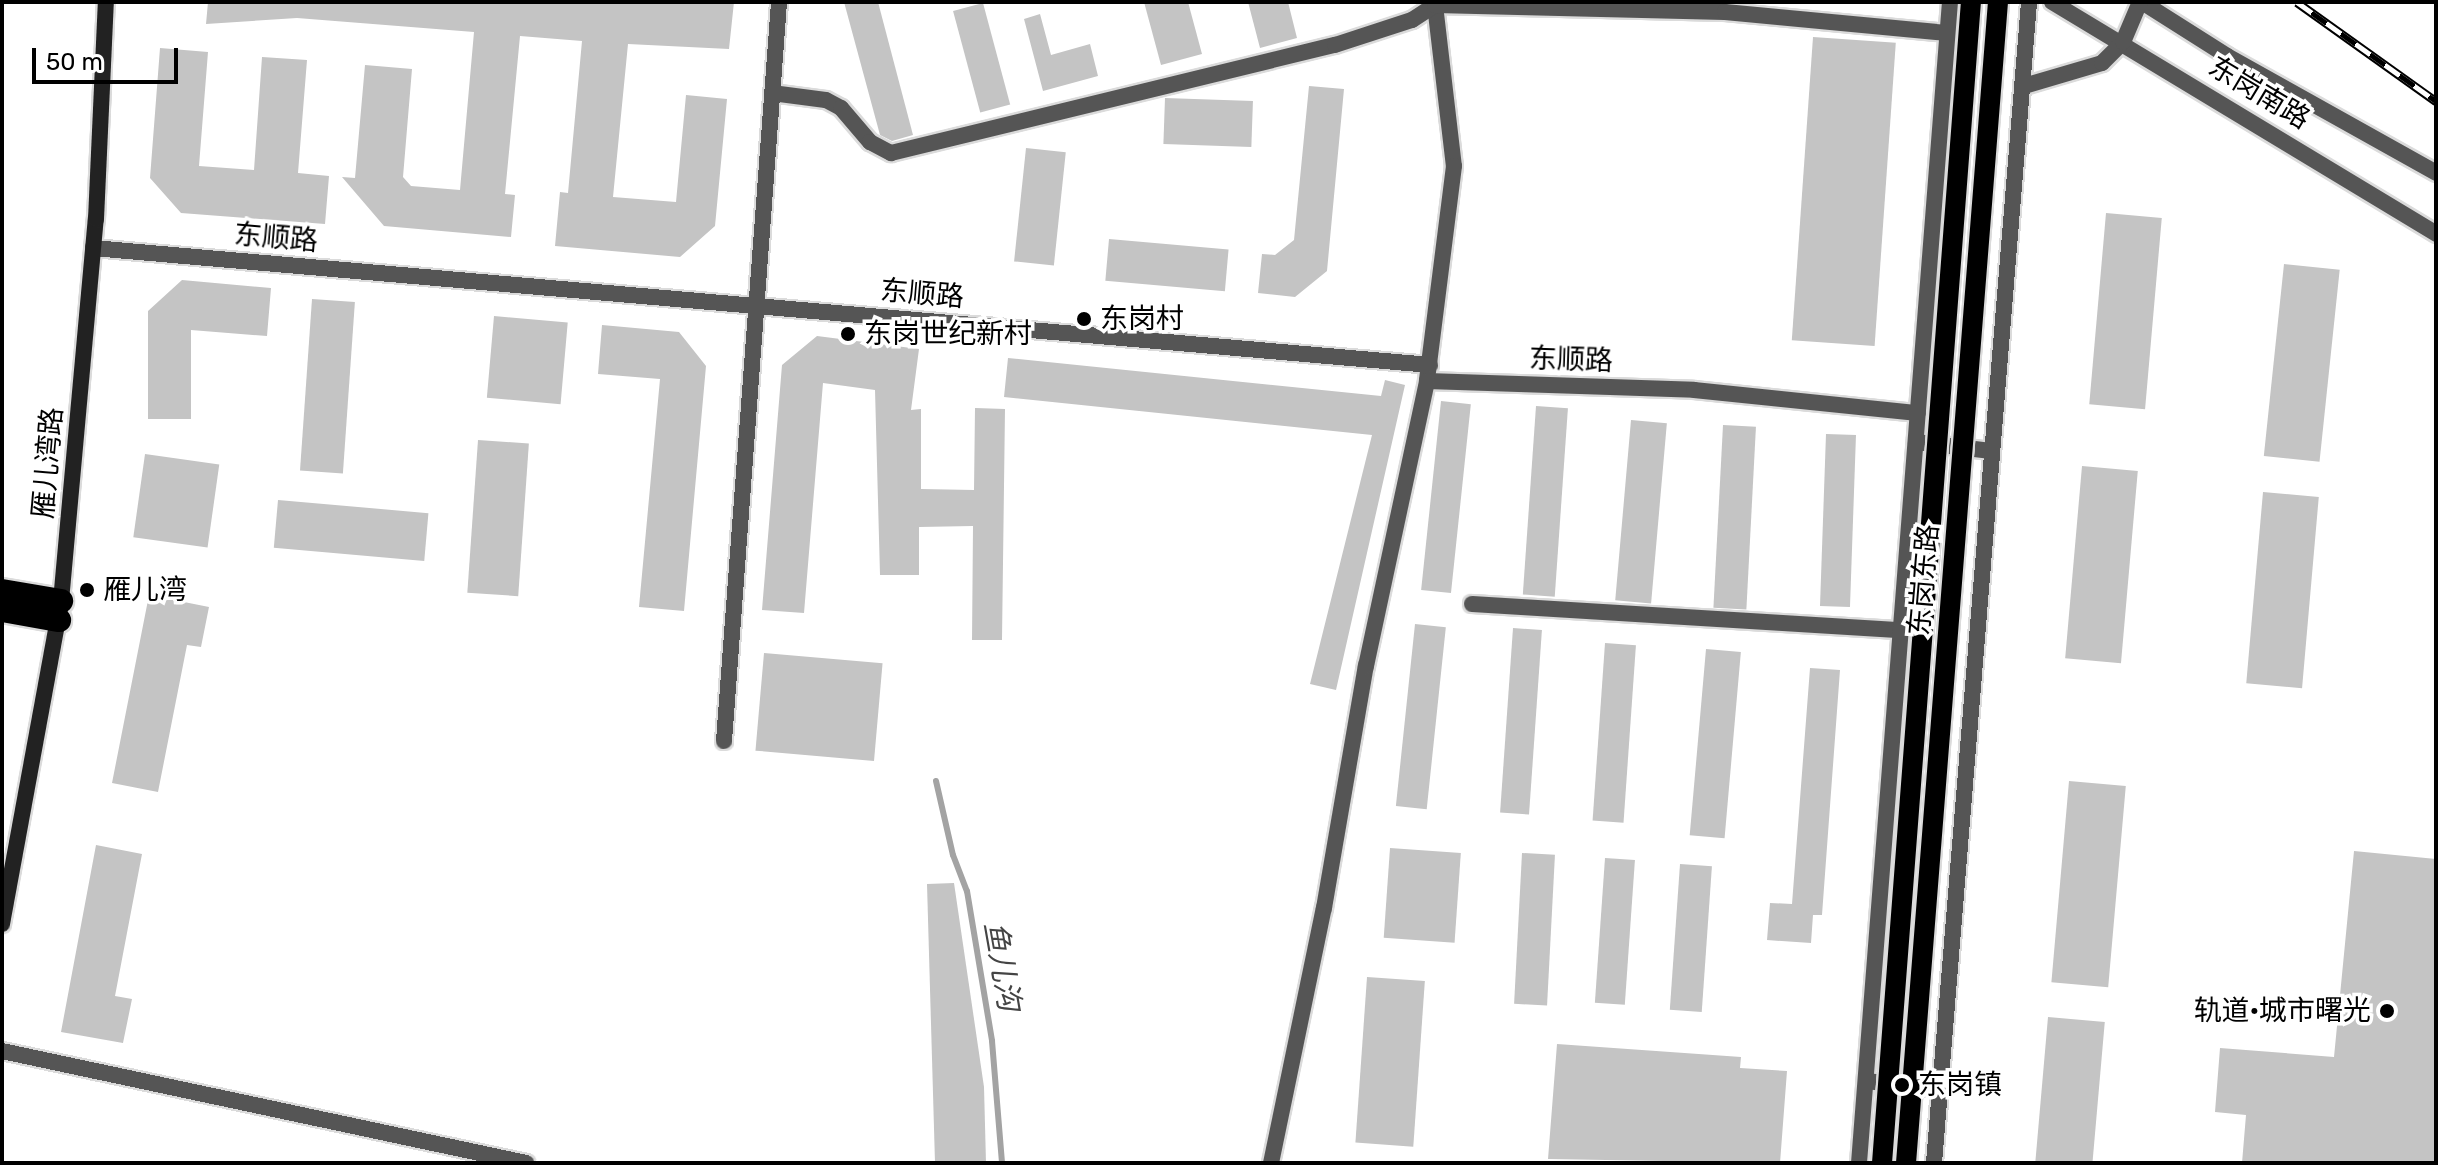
<!DOCTYPE html>
<meta charset="utf-8">
<style>
body{margin:0}
#map{position:relative;width:2438px;height:1165px;overflow:hidden;background:#fff;font-family:Rubik,"Noto Sans SC",sans-serif}
div>[style]{position:absolute}
[style*='--x']{left:calc(var(--x)*1px);top:calc(var(--y)*1px);width:calc(var(--w)*1px);rotate:calc(var(--a)*1deg)}
.stream>*{height:6px;margin:-3px;padding:0 3px;transform-origin:3px;border-radius:3px;background:#a3a3a3}
.building>*{inset:0;background:#c4c4c4;transform-origin:0 0}
.roads{filter:drop-shadow(2px 0 #dbdbdb) drop-shadow(-2px 0 #dbdbdb) drop-shadow(0 2px #dbdbdb) drop-shadow(0 -2px #dbdbdb)}
.minor>*{height:16px;margin:-8px;padding:0 8px;transform-origin:8px;border-radius:8px;background:#555}
.tertiary>*{height:16px;margin:-8px;padding:0 8px;transform-origin:8px;border-radius:8px;background:#555}
.secondary>*{height:16px;margin:-8px;padding:0 8px;transform-origin:8px;border-radius:8px;background:#222}
.motorway>*{height:24px;margin:-12px;padding:0 12px;transform-origin:12px;border-radius:12px;background:#000}
.rail>*{height:9px;margin-top:-4.5px;transform-origin:0;background:repeating-linear-gradient(90deg,#fff 0 18px,#000 0 36px);box-sizing:border-box;border-block:2px solid #000}
.bridges{filter:drop-shadow(2px 0 #dbdbdb) drop-shadow(-2px 0 #dbdbdb) drop-shadow(0 2px #dbdbdb) drop-shadow(0 -2px #dbdbdb)}
.primary-bridge>*{height:20px;margin:-10px;padding:0 10px;transform-origin:10px;border-radius:10px;background:#000}
.dots>*{width:22px;height:22px;translate:-50% -50%;box-sizing:border-box;border:4px solid #fff;border-radius:50%}
span{translate:-50% -50%;white-space:nowrap;text-align:center;line-height:1.15;-webkit-text-stroke:7px #fff;paint-order:stroke}
.street-label{font-size:28px;color:#000}
.poi-label{font-size:28px;color:#000}
.left{translate:0 -50%;text-align:left}
.right{translate:-100% -50%;text-align:right}
.water-label{font-size:30px;color:#444;font-style:italic}
.frame{position:absolute;inset:0;border:4px solid #000;pointer-events:none}
.scale{position:absolute;left:32px;top:48px;width:146px;height:36px;box-sizing:border-box;border:4px solid #000;border-top:0;padding-left:10px;font-size:24px;line-height:28px;white-space:nowrap;color:#000;-webkit-text-stroke:6px #fff;paint-order:stroke}
</style>
<div id="map">
<div class="stream">
<div style="--x:936;--y:781;--w:76;--a:77.1"></div>
<div style="--x:953;--y:855;--w:39;--a:69"></div>
<div style="--x:967;--y:891;--w:152;--a:80.5"></div>
<div style="--x:992;--y:1041;--w:122;--a:85.3"></div>
</div>
<div class="building">
<div style="clip-path:polygon(208px 2px,734px 2px,729px 49px,628px 44px,613px 197px,676px 202px,686px 95px,727px 99px,715px 226px,680px 257px,555px 246px,560px 192px,568px 193px,582px 41px,520px 36px,505px 194px,515px 195px,511px 237px,384px 226px,342px 177px,355px 178px,365px 65px,412px 69px,403px 177px,411px 186px,460px 190px,474px 32px,297px 18px,206px 24px)"></div>
<div style="clip-path:polygon(844px 2px,878px 2px,913px 135px,892px 141px,880px 135px)"></div>
<div style="clip-path:polygon(1144px 2px,1188px 2px,1202px 54px,1161px 65px)"></div>
<div style="clip-path:polygon(1248px 2px,1288px 2px,1297px 38px,1260px 48px)"></div>
<div style="left:983px;top:3px;width:105px;height:31px;rotate:75deg"></div>
<div style="clip-path:polygon(1040px 14px,1051px 55px,1090px 44px,1098px 76px,1043px 91px,1024px 19px)"></div>
<div style="left:1813px;top:37px;width:83px;height:304px;rotate:4deg"></div>
<div style="clip-path:polygon(160px 48px,208px 52px,199px 166px,254px 170px,262px 57px,307px 60px,298px 173px,329px 176px,325px 224px,181px 213px,150px 178px)"></div>
<div style="clip-path:polygon(1309px 86px,1344px 89px,1327px 271px,1295px 297px,1258px 293px,1262px 254px,1275px 255px,1294px 240px)"></div>
<div style="left:1165px;top:98px;width:88px;height:46px;rotate:2deg"></div>
<div style="left:1026px;top:148px;width:40px;height:114px;rotate:6deg"></div>
<div style="left:2106px;top:213px;width:56px;height:192px;rotate:5deg"></div>
<div style="left:1109px;top:239px;width:120px;height:42px;rotate:5deg"></div>
<div style="left:2284px;top:264px;width:56px;height:193px;rotate:6deg"></div>
<div style="clip-path:polygon(182px 280px,271px 288px,267px 336px,191px 330px,191px 419px,148px 419px,148px 311px)"></div>
<div style="left:312px;top:299px;width:43px;height:172px;rotate:4deg"></div>
<div style="left:494px;top:316px;width:74px;height:82px;rotate:5deg"></div>
<div style="clip-path:polygon(602px 325px,679px 332px,706px 366px,684px 611px,639px 607px,660px 379px,598px 374px)"></div>
<div style="clip-path:polygon(817px 336px,919px 349px,911px 410px,921px 409px,921px 489px,974px 490px,975px 408px,1005px 409px,1002px 640px,972px 640px,973px 526px,919px 527px,919px 575px,880px 575px,875px 390px,823px 383px,804px 613px,762px 610px,782px 365px)"></div>
<div style="clip-path:polygon(1008px 358px,1381px 396px,1385px 380px,1405px 385px,1336px 690px,1310px 684px,1372px 435px,1004px 397px)"></div>
<div style="left:1441px;top:401px;width:30px;height:190px;rotate:6deg"></div>
<div style="left:1536px;top:406px;width:32px;height:189px;rotate:4deg"></div>
<div style="left:1631px;top:420px;width:36px;height:181px;rotate:5deg"></div>
<div style="left:1723px;top:425px;width:33px;height:183px;rotate:3deg"></div>
<div style="left:1826px;top:434px;width:30px;height:172px;rotate:2deg"></div>
<div style="left:478px;top:440px;width:51px;height:153px;rotate:4deg"></div>
<div style="left:145px;top:454px;width:75px;height:84px;rotate:8deg"></div>
<div style="left:2082px;top:466px;width:56px;height:193px;rotate:5deg"></div>
<div style="left:2263px;top:492px;width:56px;height:192px;rotate:5deg"></div>
<div style="left:278px;top:500px;width:151px;height:48px;rotate:5deg"></div>
<div style="clip-path:polygon(149px 595px,209px 607px,201px 647px,187px 645px,158px 792px,112px 783px)"></div>
<div style="left:1415px;top:624px;width:31px;height:183px;rotate:6deg"></div>
<div style="left:1513px;top:628px;width:29px;height:185px;rotate:4deg"></div>
<div style="left:1605px;top:643px;width:31px;height:178px;rotate:4deg"></div>
<div style="left:1706px;top:649px;width:35px;height:187px;rotate:5deg"></div>
<div style="left:764px;top:653px;width:119px;height:98px;rotate:5deg"></div>
<div style="clip-path:polygon(1810px 668px,1840px 670px,1822px 915px,1813px 915px,1811px 943px,1767px 940px,1770px 903px,1792px 904px)"></div>
<div style="left:2069px;top:781px;width:57px;height:202px;rotate:5deg"></div>
<div style="clip-path:polygon(96px 845px,142px 854px,115px 996px,132px 999px,123px 1043px,61px 1032px)"></div>
<div style="left:1390px;top:848px;width:71px;height:90px;rotate:4deg"></div>
<div style="clip-path:polygon(2354px 851px,2436px 859px,2436px 1163px,2242px 1163px,2246px 1115px,2215px 1112px,2220px 1048px,2334px 1057px)"></div>
<div style="left:1522px;top:853px;width:33px;height:151px;rotate:3deg"></div>
<div style="left:1605px;top:858px;width:30px;height:145px;rotate:4deg"></div>
<div style="left:1680px;top:864px;width:32px;height:146px;rotate:4deg"></div>
<div style="clip-path:polygon(954px 883px,984px 1087px,986px 1163px,935px 1163px,927px 884px)"></div>
<div style="left:1367px;top:977px;width:58px;height:166px;rotate:4deg"></div>
<div style="left:2048px;top:1017px;width:57px;height:147px;rotate:5deg"></div>
<div style="clip-path:polygon(1557px 1044px,1741px 1057px,1740px 1068px,1787px 1071px,1780px 1163px,1548px 1159px)"></div>
</div>
<div class="roads">
<div class="minor">
<div style="--x:1435;--y:5;--w:162;--a:83.3"></div>
<div style="--x:1454;--y:166;--w:217;--a:97.2"></div>
<div style="--x:1427;--y:381;--w:267;--a:1.9"></div>
<div style="--x:1694;--y:390;--w:225;--a:5.9"></div>
<div style="--x:772;--y:93;--w:54;--a:7.4"></div>
<div style="--x:826;--y:100;--w:17;--a:28"></div>
<div style="--x:841;--y:108;--w:45;--a:49.5"></div>
<div style="--x:870;--y:142;--w:24;--a:28"></div>
<div style="--x:891;--y:153;--w:457;--a:-13.7"></div>
<div style="--x:1335;--y:45;--w:81;--a:-18"></div>
<div style="--x:1412;--y:20;--w:27;--a:-33"></div>
<div style="--x:1435;--y:5;--w:290;--a:1.4"></div>
<div style="--x:1725;--y:12;--w:223;--a:5.4"></div>
<div style="--x:1916;--y:442;--w:76;--a:6.8"></div>
<div style="--x:1472;--y:604;--w:430;--a:3.5"></div>
<div style="--x:724;--y:741;--w:741;--a:-85.74"></div>
<div style="--x:2;--y:1051;--w:536;--a:12.06"></div>
<div style="--x:1866;--y:1081;--w:74;--a:6.2"></div>
<div style="--x:1271;--y:1163;--w:260;--a:-78.3"></div>
<div style="--x:1324;--y:908;--w:246;--a:-80.2"></div>
<div style="--x:1366;--y:666;--w:291;--a:-77.9"></div>
</div>
<div class="tertiary">
<div style="--x:2052;--y:2;--w:449;--a:31.1"></div>
<div style="--x:2142;--y:2;--w:101;--a:32.4"></div>
<div style="--x:2227;--y:56;--w:240;--a:29.2"></div>
<div style="--x:2024;--y:86;--w:81;--a:-16.4"></div>
<div style="--x:2102;--y:63;--w:30;--a:-45"></div>
<div style="--x:2123;--y:42;--w:43;--a:-67"></div>
<div style="--x:93;--y:248;--w:1342;--a:5"></div>
<div style="--x:1859;--y:1163;--w:1165;--a:-85.52"></div>
<div style="--x:1934;--y:1163;--w:1165;--a:-85.32"></div>
</div>
<div class="secondary">
<div style="--x:2;--y:924;--w:328;--a:-79.6"></div>
<div style="--x:61;--y:601;--w:384;--a:-84.8"></div>
<div style="--x:96;--y:219;--w:217;--a:-87.4"></div>
</div>
<div class="motorway">
<div style="--x:2;--y:591;--w:60;--a:9.6"></div>
<div style="--x:2;--y:610;--w:58;--a:10"></div>
</div>
</div>
<div class="rail">
<div style="--x:2297;--y:2;--w:171;--a:35.5"></div>
</div>
<div class="bridges">
<div class="primary-bridge">
<div style="--x:1882;--y:1163;--w:1164;--a:-85.62"></div>
<div style="--x:1906;--y:1163;--w:1165;--a:-85.47"></div>
</div>
</div>
<div class="dots">
<div style="left:1084px;top:319px;background:#000"></div>
<div style="left:848px;top:334px;background:#000"></div>
<div style="left:87px;top:590px;background:#000"></div>
<div style="left:2387px;top:1011px;background:#000"></div>
<div style="left:1902px;top:1085px;background:#000"></div>
</div>
<div class="street-label">
<span style="left:2259px;top:93px;rotate:31deg">东岗南路</span>
<span style="left:276px;top:238px;rotate:5deg">东顺路</span>
<span style="left:922px;top:294px;rotate:5deg">东顺路</span>
<span style="left:1571px;top:360px;rotate:2deg">东顺路</span>
<span style="left:48px;top:463px;rotate:-85deg">雁儿湾路</span>
<span style="left:1924px;top:580px;rotate:-85deg">东岗东路</span>
</div>
<div class="poi-label">
<span class="left" style="left:1100px;top:319px">东岗村</span>
<span class="left" style="left:864px;top:334px">东岗世纪新村</span>
<span class="left" style="left:103px;top:590px">雁儿湾</span>
<span class="right" style="left:2371px;top:1011px">轨道·城市曙光</span>
<span class="left" style="left:1918px;top:1085px">东岗镇</span>
</div>
<div class="water-label">
<span style="left:1002px;top:966px;rotate:80deg">鱼儿沟</span>
</div>
<div class="frame"></div>
<div class="scale">50 m</div>
</div>
